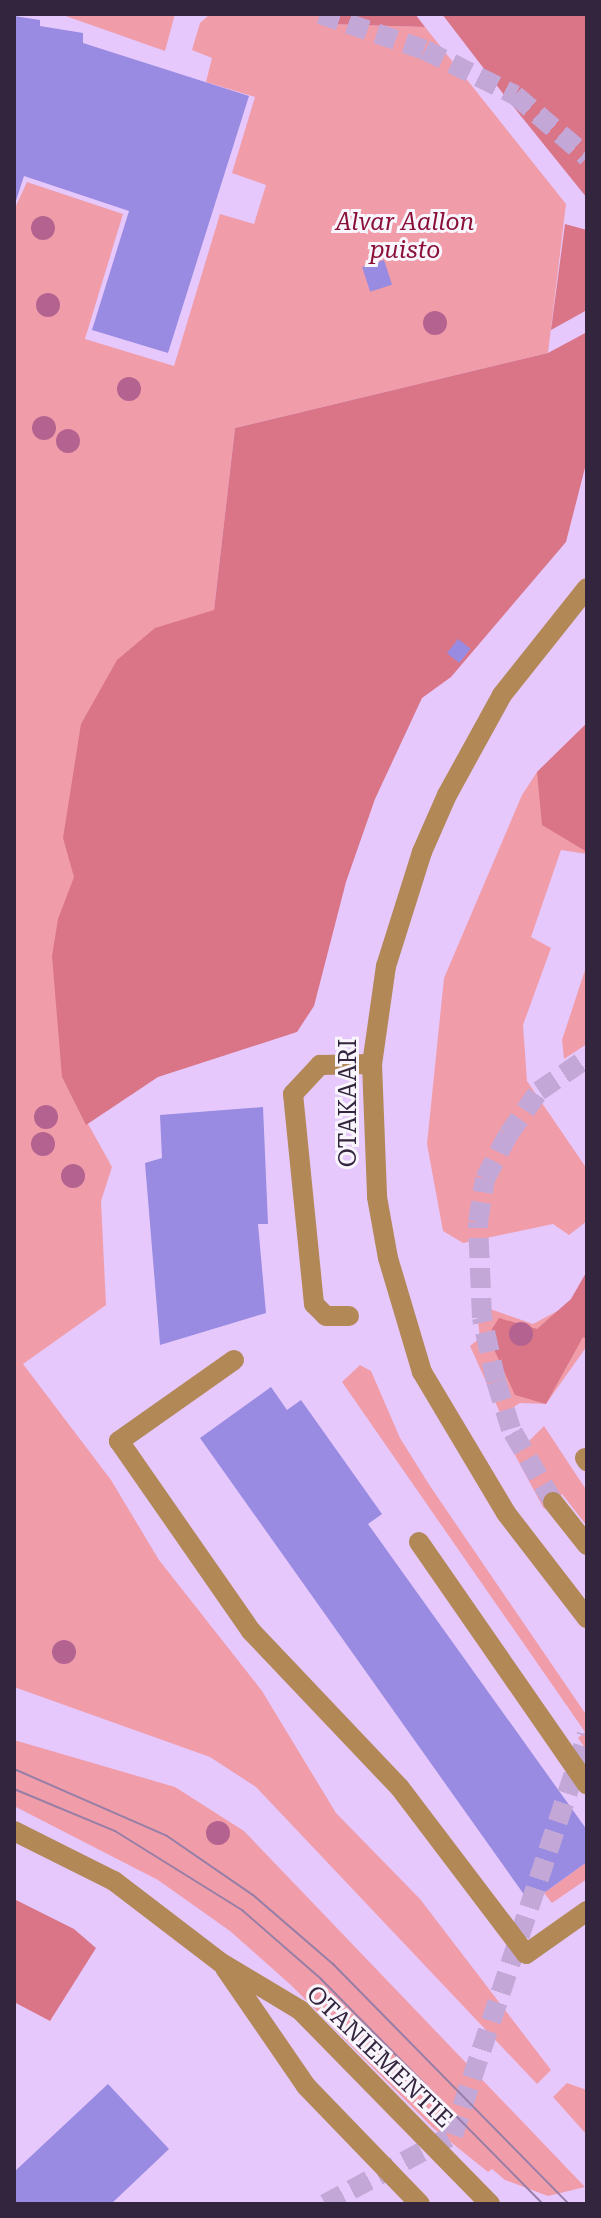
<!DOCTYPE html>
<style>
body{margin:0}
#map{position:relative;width:601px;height:2218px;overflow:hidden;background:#e6c8fd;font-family:"Roboto Serif",serif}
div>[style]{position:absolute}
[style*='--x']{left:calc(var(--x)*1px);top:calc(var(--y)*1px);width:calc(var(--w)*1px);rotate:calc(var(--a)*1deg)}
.green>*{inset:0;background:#f09da9}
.forest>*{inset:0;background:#d97587}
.building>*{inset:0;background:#988be1;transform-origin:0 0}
.minor-tunnel>*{height:20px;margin-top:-10px;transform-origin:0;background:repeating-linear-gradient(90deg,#c2a7d7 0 20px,transparent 0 30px)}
.minor>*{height:20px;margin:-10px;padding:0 10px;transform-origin:10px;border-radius:10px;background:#b28857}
.tram>*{height:2px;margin:-1px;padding:0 1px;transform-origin:1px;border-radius:1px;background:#967ea7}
.trees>*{width:24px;height:24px;margin:-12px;border-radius:50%;background:#b46391}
span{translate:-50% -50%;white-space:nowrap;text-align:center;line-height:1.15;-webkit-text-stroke:6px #f8f5fc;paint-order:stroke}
.park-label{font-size:24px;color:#8b1038;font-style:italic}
.street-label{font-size:24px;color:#34253f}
.frame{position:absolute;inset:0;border:16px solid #34253f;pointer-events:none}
</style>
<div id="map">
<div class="green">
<div style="clip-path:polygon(60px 14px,175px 14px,165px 51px)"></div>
<div style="clip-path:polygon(210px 14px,330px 14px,329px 24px,425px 27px,566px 204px,548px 353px,235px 428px,214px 610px,62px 1077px,112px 1167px,101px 1201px,106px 1305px,23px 1364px,111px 1480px,159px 1560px,262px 1691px,336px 1813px,420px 1899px,551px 2070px,537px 2084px,256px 1787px,210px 1757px,14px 1687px,14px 210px,27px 182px,123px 214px,85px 339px,174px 366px,220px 214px,254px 224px,266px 185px,232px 173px,255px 97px,206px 82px,212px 58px,192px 50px,200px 23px)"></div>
<div style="clip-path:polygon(587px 723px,587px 854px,561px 850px,531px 937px,551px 948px,523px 1025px,527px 1081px,587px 1169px,587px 1221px,569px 1235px,553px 1224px,463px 1243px,443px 1231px,427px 1144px,444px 978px,522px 795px,537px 772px)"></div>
<div style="clip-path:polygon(587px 964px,587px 1044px,564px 1059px,562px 1040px)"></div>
<div style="clip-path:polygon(587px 1282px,587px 1346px,546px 1404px,520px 1403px,501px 1415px,470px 1346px,480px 1338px,476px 1304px,533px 1324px,576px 1301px)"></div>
<div style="clip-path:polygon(360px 1365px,371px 1371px,400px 1438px,430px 1486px,585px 1713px,587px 1751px,578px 1738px,585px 1732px,342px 1382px)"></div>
<div style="clip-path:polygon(544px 1426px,587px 1491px,587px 1526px,562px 1494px,544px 1509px,515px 1455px)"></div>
<div style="clip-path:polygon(14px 1740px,175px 1787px,244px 1831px,585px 2187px,548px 2196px,505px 2180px,492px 2169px,488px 2172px,432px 2127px,292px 1986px,230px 1931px,158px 1880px,14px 1806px)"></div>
<div style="clip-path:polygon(587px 1862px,587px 1879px,552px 1903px,544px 1893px)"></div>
<div style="clip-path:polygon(567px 2083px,587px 2090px,587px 2135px,553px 2097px)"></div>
</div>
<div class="forest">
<div style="clip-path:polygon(330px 14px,415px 14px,425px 27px,328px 24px)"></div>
<div style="clip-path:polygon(442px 14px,587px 14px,587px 198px,508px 100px)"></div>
<div style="clip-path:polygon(565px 224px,587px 230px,587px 310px,551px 330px)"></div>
<div style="clip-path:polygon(587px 332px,587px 460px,566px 542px,451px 677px,422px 698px,375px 799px,346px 882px,314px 1006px,297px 1032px,158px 1077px,86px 1125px,62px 1077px,52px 956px,58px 919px,74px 877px,63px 838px,81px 724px,117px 660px,155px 628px,214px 610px,235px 428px,548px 353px)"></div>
<div style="clip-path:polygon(587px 723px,587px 852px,542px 825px,537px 772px)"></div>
<div style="clip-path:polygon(587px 1271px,587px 1339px,583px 1337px,546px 1404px,515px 1395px,492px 1345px,492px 1329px,499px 1318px,537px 1329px,571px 1299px)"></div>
<div style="clip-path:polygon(14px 1899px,74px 1929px,96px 1948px,50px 2021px,14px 2002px)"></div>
</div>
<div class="building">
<div style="clip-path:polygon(14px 16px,40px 20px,40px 26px,83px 33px,83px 43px,249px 96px,168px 353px,92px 330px,129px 211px,24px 176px,14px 207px)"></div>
<div style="left:384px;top:260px;width:26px;height:23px;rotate:72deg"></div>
<div style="left:458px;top:639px;width:16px;height:18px;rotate:38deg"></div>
<div style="clip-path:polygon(263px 1107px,268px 1224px,258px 1224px,266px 1313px,160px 1345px,145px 1163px,162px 1158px,160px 1115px)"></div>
<div style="clip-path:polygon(271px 1387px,287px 1410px,301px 1400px,382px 1514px,368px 1524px,587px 1830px,587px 1862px,530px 1903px,200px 1438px)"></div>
<div style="clip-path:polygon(108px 2084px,169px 2149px,111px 2204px,14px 2204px,14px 2172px)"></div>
</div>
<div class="minor-tunnel">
<div style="--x:320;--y:14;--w:111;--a:18.9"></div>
<div style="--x:425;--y:50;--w:101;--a:26.6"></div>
<div style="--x:515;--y:95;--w:95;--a:40.7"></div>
<div style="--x:553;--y:1502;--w:84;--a:-119.9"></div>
<div style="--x:511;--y:1429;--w:50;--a:-107.4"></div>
<div style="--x:496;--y:1381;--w:65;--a:-102.5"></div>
<div style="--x:482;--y:1318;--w:96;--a:-92.4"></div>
<div style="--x:478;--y:1222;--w:44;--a:-80.8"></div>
<div style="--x:485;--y:1179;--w:50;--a:-62.4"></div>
<div style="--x:508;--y:1135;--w:54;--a:-54.8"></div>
<div style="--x:539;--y:1091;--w:58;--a:-34.5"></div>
<div style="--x:325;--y:2204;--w:145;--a:-28.3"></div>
<div style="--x:453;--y:2135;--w:422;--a:-71.5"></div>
</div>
<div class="minor">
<div style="--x:587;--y:588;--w:137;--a:128.5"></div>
<div style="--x:502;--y:695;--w:114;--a:118.8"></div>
<div style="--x:447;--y:795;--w:62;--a:113.7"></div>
<div style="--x:422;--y:852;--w:120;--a:107.5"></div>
<div style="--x:386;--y:966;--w:99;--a:98.1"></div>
<div style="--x:372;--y:1064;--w:133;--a:87.8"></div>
<div style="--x:377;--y:1197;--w:62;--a:79.8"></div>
<div style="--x:388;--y:1258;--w:119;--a:73.4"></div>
<div style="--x:422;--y:1372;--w:164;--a:59.2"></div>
<div style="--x:506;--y:1513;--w:133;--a:52.4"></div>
<div style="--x:349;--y:1316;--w:23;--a:180"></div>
<div style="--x:326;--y:1316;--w:17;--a:-135"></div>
<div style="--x:314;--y:1304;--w:211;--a:-95.7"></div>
<div style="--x:293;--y:1094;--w:40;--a:-47"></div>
<div style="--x:320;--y:1065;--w:52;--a:-1.1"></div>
<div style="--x:234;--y:1360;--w:141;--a:144.8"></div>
<div style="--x:119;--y:1441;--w:231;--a:55.2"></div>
<div style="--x:251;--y:1631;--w:216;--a:46.5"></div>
<div style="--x:400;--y:1788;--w:208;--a:52.8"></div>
<div style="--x:526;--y:1954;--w:75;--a:-35.2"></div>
<div style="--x:585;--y:1458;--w:4;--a:56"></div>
<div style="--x:553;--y:1502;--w:55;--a:51.7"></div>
<div style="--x:419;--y:1542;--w:295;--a:55.3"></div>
<div style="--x:14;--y:1831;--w:112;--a:26.6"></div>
<div style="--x:114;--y:1881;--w:133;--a:37.4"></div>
<div style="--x:220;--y:1962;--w:93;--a:31"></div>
<div style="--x:300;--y:2010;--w:272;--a:45.6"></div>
<div style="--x:225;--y:1968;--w:143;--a:55.5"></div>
<div style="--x:306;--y:2086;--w:164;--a:46"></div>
</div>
<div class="tram">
<div style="--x:14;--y:1769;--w:167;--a:23.6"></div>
<div style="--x:167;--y:1836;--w:104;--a:34.5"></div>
<div style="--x:253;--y:1895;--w:106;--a:40.8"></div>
<div style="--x:333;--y:1964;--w:337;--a:45.5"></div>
<div style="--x:14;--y:1789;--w:109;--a:22.6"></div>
<div style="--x:115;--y:1831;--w:150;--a:31.9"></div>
<div style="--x:242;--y:1910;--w:105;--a:41.1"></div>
<div style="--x:321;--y:1979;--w:316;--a:45.4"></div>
</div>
<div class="trees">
<div style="left:43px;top:228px"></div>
<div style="left:48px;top:305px"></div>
<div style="left:435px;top:323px"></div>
<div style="left:129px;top:389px"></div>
<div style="left:44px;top:428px"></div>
<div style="left:68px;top:441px"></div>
<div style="left:46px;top:1117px"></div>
<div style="left:43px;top:1144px"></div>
<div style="left:73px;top:1176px"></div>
<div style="left:521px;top:1334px"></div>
<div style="left:64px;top:1652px"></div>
<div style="left:218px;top:1833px"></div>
</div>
<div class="park-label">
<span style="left:405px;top:237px">Alvar Aallon<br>puisto</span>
</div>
<div class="street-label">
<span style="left:349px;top:1103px;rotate:-90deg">OTAKAARI</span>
<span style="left:379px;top:2057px;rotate:44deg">OTANIEMENTIE</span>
</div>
<div class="frame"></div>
</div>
